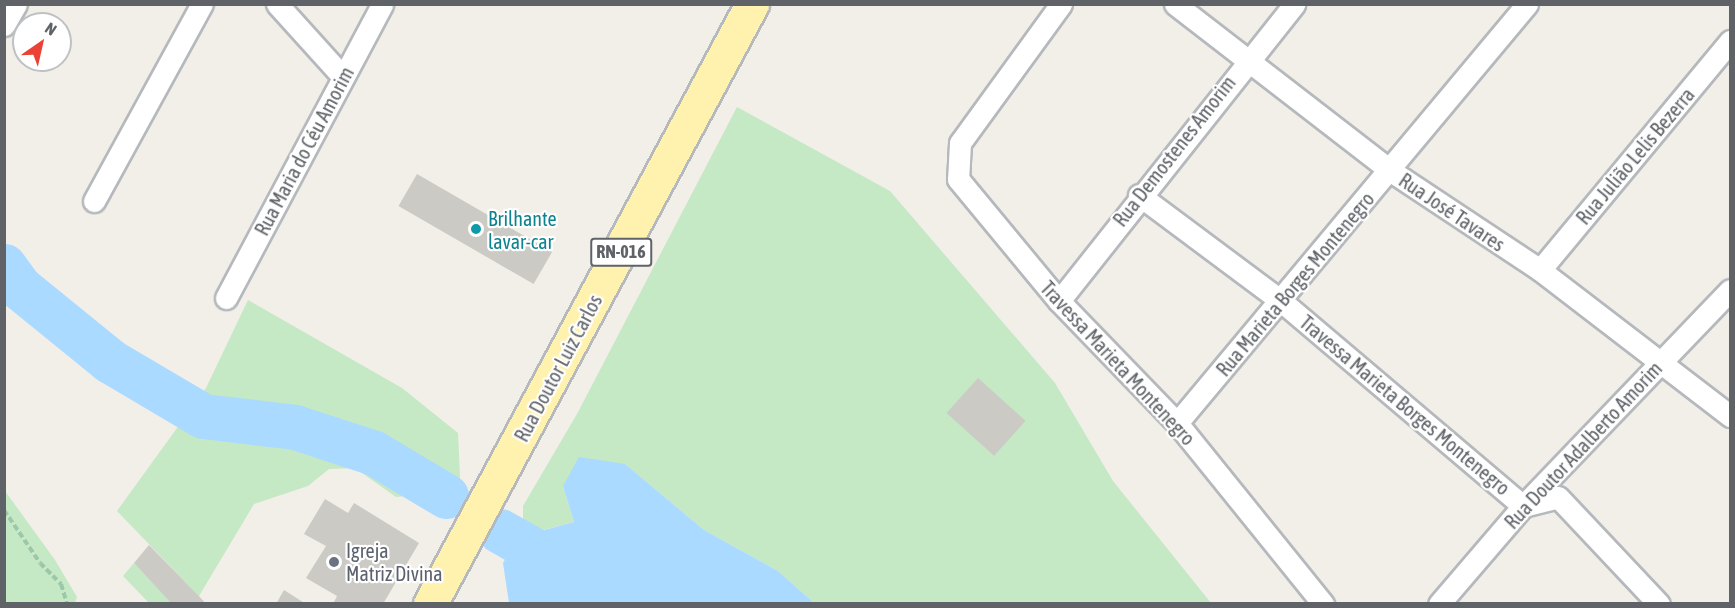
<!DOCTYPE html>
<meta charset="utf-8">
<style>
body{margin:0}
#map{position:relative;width:1735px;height:608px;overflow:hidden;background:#f1efe8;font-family:"Asap Condensed",sans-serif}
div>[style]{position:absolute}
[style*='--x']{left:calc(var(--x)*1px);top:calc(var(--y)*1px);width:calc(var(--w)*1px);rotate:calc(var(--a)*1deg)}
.green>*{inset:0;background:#c5e8c5}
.water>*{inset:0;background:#aadaff}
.river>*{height:45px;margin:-22.5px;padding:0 22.5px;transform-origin:22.5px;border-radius:22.5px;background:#aadaff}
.building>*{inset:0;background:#cccac5;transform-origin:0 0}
.path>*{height:4px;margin-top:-2px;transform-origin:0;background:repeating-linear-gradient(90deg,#9cc7a9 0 6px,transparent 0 9px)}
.roads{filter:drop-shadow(2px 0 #b5b8bc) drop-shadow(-2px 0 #b5b8bc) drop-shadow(0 2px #b5b8bc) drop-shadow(0 -2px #b5b8bc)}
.minor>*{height:21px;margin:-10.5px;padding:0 10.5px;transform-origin:10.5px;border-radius:10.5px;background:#fff}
.primary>*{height:33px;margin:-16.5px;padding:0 16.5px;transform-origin:16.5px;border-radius:16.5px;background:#fff2af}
.dots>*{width:16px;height:16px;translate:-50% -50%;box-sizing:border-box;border:3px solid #fff;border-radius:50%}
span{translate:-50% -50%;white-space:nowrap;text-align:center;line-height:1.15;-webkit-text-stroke:4.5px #fff;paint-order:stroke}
.shield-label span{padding:2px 4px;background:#fff;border:2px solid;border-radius:4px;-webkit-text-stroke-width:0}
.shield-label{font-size:18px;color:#5f6368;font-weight:700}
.street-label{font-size:20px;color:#5f6368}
.culture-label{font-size:20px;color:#0d838f}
.left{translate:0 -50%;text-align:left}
.worship-label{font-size:20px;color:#5b616d}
.frame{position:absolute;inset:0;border:6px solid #5f6368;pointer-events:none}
.north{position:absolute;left:12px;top:12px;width:60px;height:60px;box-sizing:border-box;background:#fff;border:2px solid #bfc1c3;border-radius:50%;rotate:34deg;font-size:16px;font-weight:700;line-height:24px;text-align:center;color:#5f6368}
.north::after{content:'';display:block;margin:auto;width:21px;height:27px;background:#ea4335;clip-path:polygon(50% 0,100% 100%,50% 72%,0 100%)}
</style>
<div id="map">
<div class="green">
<div style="clip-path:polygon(737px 107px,890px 191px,1055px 383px,1113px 481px,1211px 603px,814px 603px,778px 571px,704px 530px,625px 464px,563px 486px,574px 522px,523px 535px,523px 506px,577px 414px)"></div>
<div style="clip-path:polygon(248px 300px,402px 388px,458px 433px,460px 478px,451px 491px,396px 497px,355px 468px,329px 469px,308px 486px,254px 504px,199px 596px,117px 511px,206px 388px)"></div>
<div style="clip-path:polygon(5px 491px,55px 560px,77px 597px,75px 603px,5px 603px)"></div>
<div style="clip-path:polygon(134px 563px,172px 603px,149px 603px,123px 576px)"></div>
</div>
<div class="water">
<div style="clip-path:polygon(579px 457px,625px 464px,704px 530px,778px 571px,814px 603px,509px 603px,503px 563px,518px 537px,574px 522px,563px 486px)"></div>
</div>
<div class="river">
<div style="--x:4;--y:266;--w:26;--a:54"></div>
<div style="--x:19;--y:287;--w:117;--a:39.1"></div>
<div style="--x:110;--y:361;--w:108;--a:30.6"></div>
<div style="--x:203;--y:416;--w:93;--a:6.8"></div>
<div style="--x:295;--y:427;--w:83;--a:18.2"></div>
<div style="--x:374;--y:453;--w:84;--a:30.8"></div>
<div style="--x:500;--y:531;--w:149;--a:29.3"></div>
</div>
<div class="building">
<div style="left:417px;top:174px;width:156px;height:37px;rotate:30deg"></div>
<div style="left:978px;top:378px;width:64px;height:47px;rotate:42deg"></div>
<div style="clip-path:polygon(325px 499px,348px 513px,354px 503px,419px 543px,383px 604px,333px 604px,337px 596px,306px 578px,326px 546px,304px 534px)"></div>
<div style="clip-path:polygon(149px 545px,199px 596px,206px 604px,172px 604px,134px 563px)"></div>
<div style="clip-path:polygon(284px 590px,306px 604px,276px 604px)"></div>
</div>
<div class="path">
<div style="--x:4;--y:510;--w:64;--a:55.8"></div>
<div style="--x:40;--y:563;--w:30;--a:45"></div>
<div style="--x:61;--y:584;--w:21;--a:73"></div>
</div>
<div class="roads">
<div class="minor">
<div style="--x:277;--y:4;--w:98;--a:47.9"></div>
<div style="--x:1061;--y:4;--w:172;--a:126"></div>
<div style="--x:960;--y:143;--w:36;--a:93"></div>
<div style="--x:958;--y:179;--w:158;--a:50.4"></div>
<div style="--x:1059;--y:301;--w:170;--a:46"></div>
<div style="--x:1177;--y:423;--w:233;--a:51.1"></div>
<div style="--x:1175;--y:4;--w:273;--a:37.7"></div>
<div style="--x:1391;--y:171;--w:179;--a:33.6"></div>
<div style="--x:1540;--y:270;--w:240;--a:37.5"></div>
<div style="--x:4;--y:25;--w:24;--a:-60"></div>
<div style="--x:1139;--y:195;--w:176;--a:36.7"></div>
<div style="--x:1280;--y:300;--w:319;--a:40.3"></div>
<div style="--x:1523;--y:506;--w:36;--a:-14"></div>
<div style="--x:1558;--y:497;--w:147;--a:46.7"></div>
<div style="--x:94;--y:201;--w:225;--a:-61.3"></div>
<div style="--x:1540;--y:270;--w:298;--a:-50.3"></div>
<div style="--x:226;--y:298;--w:333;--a:-62"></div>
<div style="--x:1059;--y:301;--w:379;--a:-51.6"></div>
<div style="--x:1177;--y:423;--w:546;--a:-50.13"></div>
<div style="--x:1439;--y:604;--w:129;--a:-49.4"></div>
<div style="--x:1523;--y:506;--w:299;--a:-46.2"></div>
</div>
<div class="primary">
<div style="--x:430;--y:604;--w:681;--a:-61.78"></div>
</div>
</div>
<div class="dots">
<div style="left:476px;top:229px;background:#0f9aa8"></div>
<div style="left:334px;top:562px;background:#6b7280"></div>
</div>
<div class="shield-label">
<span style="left:621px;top:252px">RN-016</span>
</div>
<div class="street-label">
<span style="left:304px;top:151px;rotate:-62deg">Rua Maria do Céu Amorim</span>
<span style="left:1174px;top:151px;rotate:-52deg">Rua Demostenes Amorim</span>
<span style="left:1635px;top:156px;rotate:-50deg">Rua Julião Lelis Bezerra</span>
<span style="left:1452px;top:212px;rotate:34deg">Rua José Tavares</span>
<span style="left:1295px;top:284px;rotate:-50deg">Rua Marieta Borges Montenegro</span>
<span style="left:1118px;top:363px;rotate:47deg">Travessa Marieta Montenegro</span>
<span style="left:558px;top:368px;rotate:-62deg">Rua Doutor Luiz Carlos</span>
<span style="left:1405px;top:405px;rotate:40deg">Travessa Marieta Borges Montenegro</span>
<span style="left:1583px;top:445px;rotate:-47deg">Rua Doutor Adalberto Amorim</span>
</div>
<div class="culture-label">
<span class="left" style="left:488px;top:230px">Brilhante<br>lavar-car</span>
</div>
<div class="worship-label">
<span class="left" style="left:346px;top:562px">Igreja<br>Matriz Divina</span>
</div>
<div class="frame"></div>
<div class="north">N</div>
</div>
